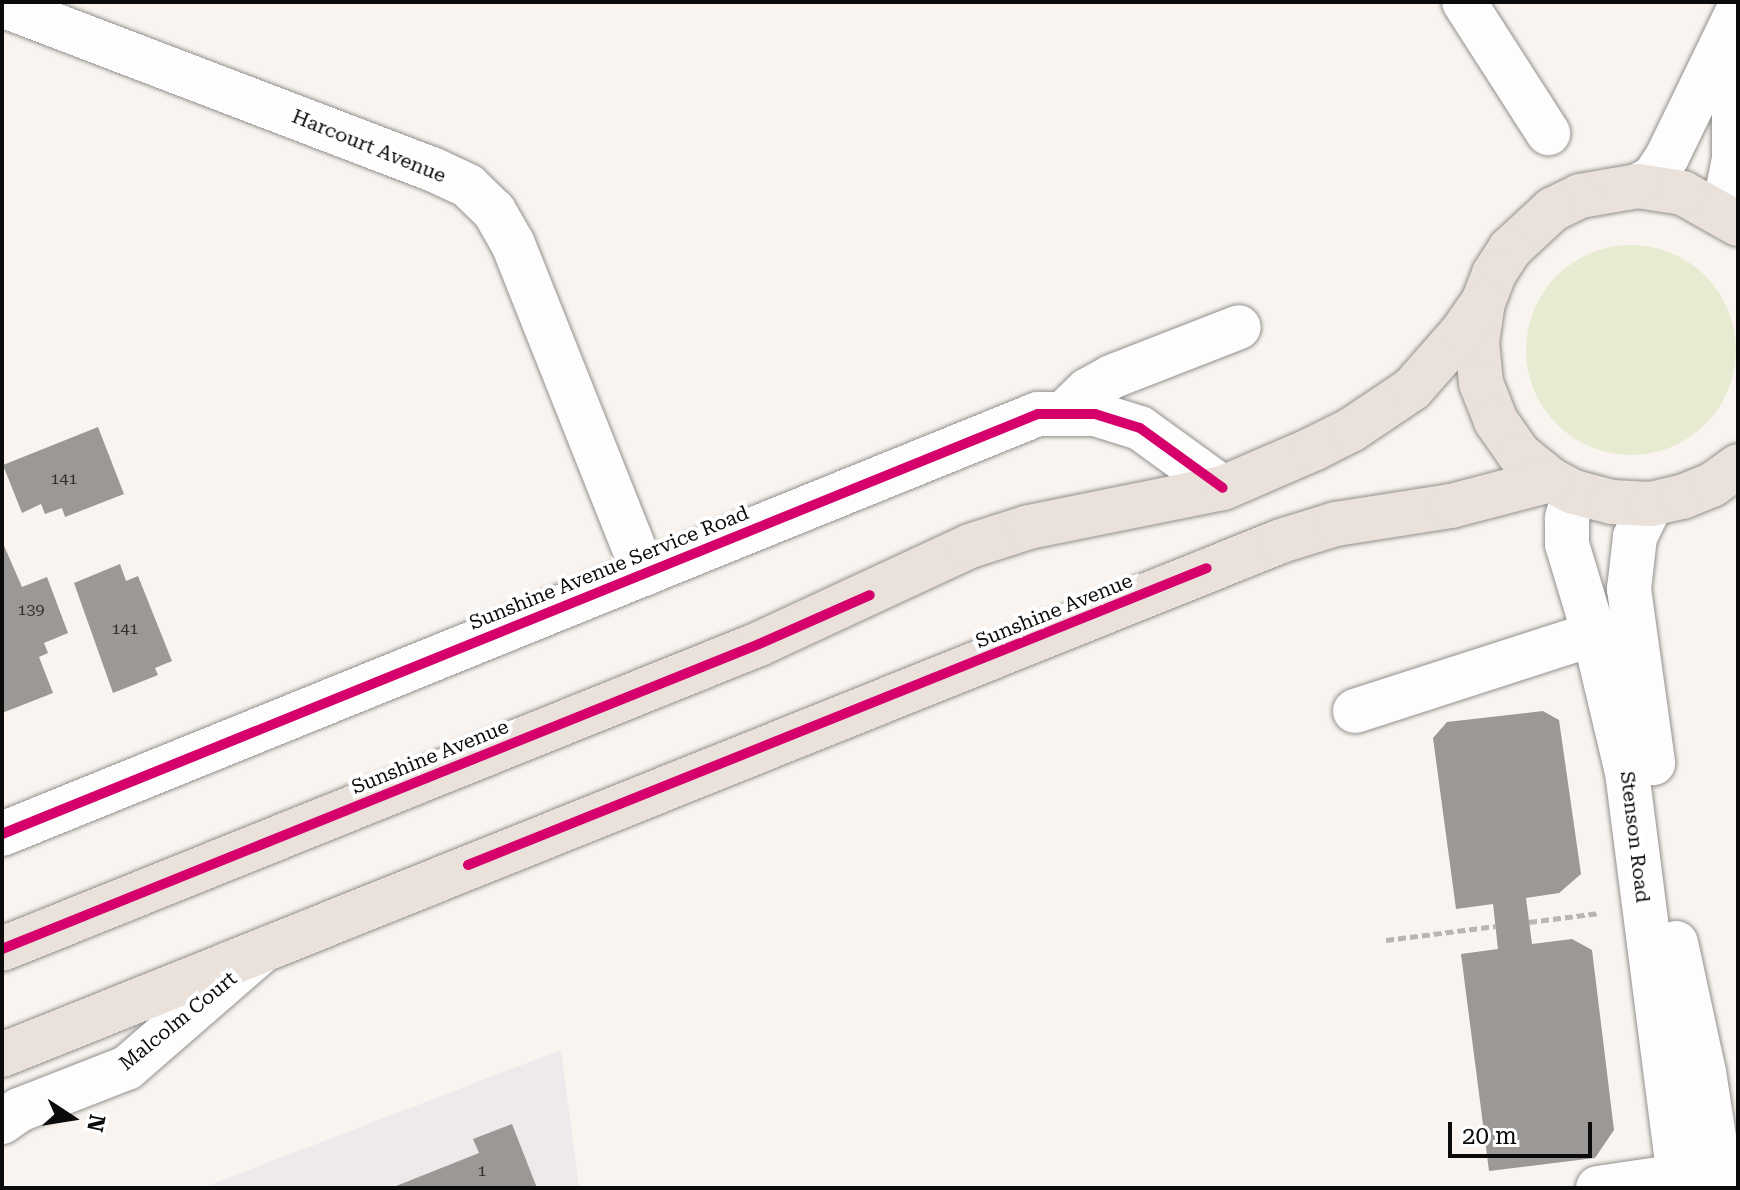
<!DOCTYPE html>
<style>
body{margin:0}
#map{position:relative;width:1740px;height:1190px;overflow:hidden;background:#f9f4ef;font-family:"Roboto Serif",serif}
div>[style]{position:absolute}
.industrial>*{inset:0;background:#efe9ec}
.green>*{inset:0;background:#e7ebd1}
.round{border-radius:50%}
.building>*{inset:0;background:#9c9895}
.path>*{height:5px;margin-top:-2.5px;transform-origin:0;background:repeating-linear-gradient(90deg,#b7b6b5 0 8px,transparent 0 12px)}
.roads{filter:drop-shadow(0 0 2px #92908e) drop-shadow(0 0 2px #92908e)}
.minor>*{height:44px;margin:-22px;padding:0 22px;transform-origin:22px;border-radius:22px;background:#fefdfd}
.major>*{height:44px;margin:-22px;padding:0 22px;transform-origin:22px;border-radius:22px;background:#e9e1da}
.cycleway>*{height:10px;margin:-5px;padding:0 5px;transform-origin:5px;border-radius:5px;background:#d6006c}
span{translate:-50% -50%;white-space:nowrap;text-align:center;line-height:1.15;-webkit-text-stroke:8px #fff;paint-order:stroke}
.number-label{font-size:16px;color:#2f2e2e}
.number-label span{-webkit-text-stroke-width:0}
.street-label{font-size:20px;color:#0b0b0b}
.frame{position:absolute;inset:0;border:4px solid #0b0b0b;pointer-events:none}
.north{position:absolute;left:32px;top:1078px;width:80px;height:80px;-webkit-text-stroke:6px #fff;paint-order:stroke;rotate:102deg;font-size:22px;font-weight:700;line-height:32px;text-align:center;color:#0b0b0b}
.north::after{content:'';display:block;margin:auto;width:28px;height:36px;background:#0b0b0b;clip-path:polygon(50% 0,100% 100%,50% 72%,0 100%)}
.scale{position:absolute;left:1448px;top:1122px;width:144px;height:36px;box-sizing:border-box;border:4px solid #0b0b0b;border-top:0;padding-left:10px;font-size:24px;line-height:28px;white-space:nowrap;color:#0b0b0b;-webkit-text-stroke:6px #fff;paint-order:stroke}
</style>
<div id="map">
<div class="industrial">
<i style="clip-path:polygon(561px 1050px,579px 1188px,202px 1188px)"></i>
</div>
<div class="green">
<i class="round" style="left:1526px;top:245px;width:210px;height:210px"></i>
</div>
<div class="building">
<i style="clip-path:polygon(98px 427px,124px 494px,65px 517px,62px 508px,45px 514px,41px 504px,22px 513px,3px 465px)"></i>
<i style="clip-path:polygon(2px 541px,22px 587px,47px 577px,68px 633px,44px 643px,48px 653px,39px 657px,53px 693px,2px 713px)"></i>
<i style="clip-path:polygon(120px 564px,126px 581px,138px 576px,172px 661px,155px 668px,158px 675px,113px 693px,74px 583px)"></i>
<i style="clip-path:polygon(1543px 711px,1559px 720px,1581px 874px,1559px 893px,1526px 898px,1532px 944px,1572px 939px,1592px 950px,1614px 1130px,1595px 1158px,1489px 1171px,1461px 954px,1498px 949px,1493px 904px,1456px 909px,1433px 738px,1447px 722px)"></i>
<i style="clip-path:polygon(512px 1124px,537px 1188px,391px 1188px,479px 1153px,473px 1139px)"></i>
</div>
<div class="path">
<i style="left:1529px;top:922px;width:71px;rotate:-7.3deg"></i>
<i style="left:1386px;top:940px;width:111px;rotate:-7.3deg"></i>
</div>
<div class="roads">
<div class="minor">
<i style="left:1464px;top:2px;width:156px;rotate:57.3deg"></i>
<i style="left:2px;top:5px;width:460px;rotate:20.9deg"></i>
<i style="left:432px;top:169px;width:40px;rotate:25deg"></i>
<i style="left:468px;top:186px;width:36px;rotate:44deg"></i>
<i style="left:494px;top:211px;width:38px;rotate:60deg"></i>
<i style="left:513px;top:244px;width:355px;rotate:68.3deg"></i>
<i style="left:1638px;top:186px;width:18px;rotate:-29deg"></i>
<i style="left:1654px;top:177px;width:24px;rotate:-57deg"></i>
<i style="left:1667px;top:157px;width:162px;rotate:-64.1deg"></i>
<i style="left:1723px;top:213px;width:55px;rotate:-78.5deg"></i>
<i style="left:1734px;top:159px;width:75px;rotate:-90deg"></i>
<i style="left:1734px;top:84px;width:18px;rotate:-77deg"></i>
<i style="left:1066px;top:411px;width:30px;rotate:-44deg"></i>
<i style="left:1088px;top:390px;width:26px;rotate:-29deg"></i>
<i style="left:1111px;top:377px;width:137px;rotate:-21.3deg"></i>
<i style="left:1574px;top:492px;width:28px;rotate:105deg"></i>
<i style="left:1567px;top:519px;width:25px;rotate:90deg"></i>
<i style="left:1567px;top:544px;width:94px;rotate:73.3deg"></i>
<i style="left:1594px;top:634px;width:142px;rotate:76.6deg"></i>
<i style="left:1627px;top:772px;width:419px;rotate:82.7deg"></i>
<i style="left:1651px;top:504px;width:37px;rotate:116deg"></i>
<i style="left:1635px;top:537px;width:52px;rotate:96.6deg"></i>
<i style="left:1629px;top:589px;width:176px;rotate:82.1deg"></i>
<i style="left:1355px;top:711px;width:251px;rotate:-17.9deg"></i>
<i style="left:2px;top:834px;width:1118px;rotate:-22.07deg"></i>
<i style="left:1038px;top:414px;width:57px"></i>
<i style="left:1095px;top:414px;width:47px;rotate:17.3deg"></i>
<i style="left:1140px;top:428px;width:102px;rotate:35.9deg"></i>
<i style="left:1676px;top:943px;width:132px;rotate:77.8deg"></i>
<i style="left:1704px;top:1072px;width:117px;rotate:81.2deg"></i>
<i style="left:2px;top:1122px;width:21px;rotate:-35deg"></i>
<i style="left:19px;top:1110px;width:116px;rotate:-21.3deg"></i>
<i style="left:127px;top:1068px;width:174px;rotate:-41deg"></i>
<i style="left:1598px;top:1188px;width:109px;rotate:-8.4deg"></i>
</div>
<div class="major">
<i style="left:1738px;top:224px;width:63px;rotate:-150.6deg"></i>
<i style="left:1683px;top:193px;width:46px;rotate:-171.2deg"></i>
<i style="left:1638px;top:186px;width:59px;rotate:170.2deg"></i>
<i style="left:1580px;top:196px;width:30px;rotate:154deg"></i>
<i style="left:1553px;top:209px;width:59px;rotate:137.1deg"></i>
<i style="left:1510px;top:249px;width:30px;rotate:123deg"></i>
<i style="left:1494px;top:274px;width:30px;rotate:111deg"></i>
<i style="left:1483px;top:302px;width:40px;rotate:98.5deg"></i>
<i style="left:1477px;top:342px;width:41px;rotate:84.4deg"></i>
<i style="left:1481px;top:383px;width:41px;rotate:68.5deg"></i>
<i style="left:1496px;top:421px;width:40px;rotate:55.1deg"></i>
<i style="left:1519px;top:454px;width:41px;rotate:39.1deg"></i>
<i style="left:1551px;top:480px;width:26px;rotate:28deg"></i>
<i style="left:1574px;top:492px;width:39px;rotate:15deg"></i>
<i style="left:1612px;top:502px;width:39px;rotate:3deg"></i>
<i style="left:1651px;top:504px;width:32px;rotate:-13deg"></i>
<i style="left:1682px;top:497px;width:32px;rotate:-22deg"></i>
<i style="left:1712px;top:485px;width:32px;rotate:-36deg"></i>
<i style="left:2px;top:949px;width:816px;rotate:-21.94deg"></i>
<i style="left:759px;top:644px;width:233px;rotate:-24.9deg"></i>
<i style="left:970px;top:546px;width:62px;rotate:-17.9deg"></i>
<i style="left:1029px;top:527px;width:198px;rotate:-11.4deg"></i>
<i style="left:1223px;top:488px;width:98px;rotate:-23.4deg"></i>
<i style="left:1313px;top:449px;width:42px;rotate:-26.6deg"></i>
<i style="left:1351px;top:430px;width:73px;rotate:-33.9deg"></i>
<i style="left:1412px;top:389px;width:76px;rotate:-48.7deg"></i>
<i style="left:1462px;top:332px;width:37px;rotate:-55deg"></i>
<i style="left:2px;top:1055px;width:1378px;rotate:-21.89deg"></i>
<i style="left:1281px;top:541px;width:58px;rotate:-17.2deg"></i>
<i style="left:1336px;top:524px;width:116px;rotate:-8.9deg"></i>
<i style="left:1451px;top:506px;width:103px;rotate:-14.6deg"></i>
</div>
</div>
<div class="cycleway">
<i style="left:2px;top:834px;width:1118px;rotate:-22.07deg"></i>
<i style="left:1038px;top:414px;width:57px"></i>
<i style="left:1095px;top:414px;width:47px;rotate:17.3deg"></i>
<i style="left:1140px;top:428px;width:102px;rotate:35.9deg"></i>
<i style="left:468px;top:865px;width:796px;rotate:-21.89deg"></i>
<i style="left:2px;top:949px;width:816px;rotate:-21.94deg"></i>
<i style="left:759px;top:644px;width:121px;rotate:-23.8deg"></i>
</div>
<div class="number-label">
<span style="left:64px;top:479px">141</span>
<span style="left:31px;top:610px">139</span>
<span style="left:125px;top:629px">141</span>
<span style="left:482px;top:1171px">1</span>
</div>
<div class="street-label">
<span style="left:369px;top:146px;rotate:22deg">Harcourt Avenue</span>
<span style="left:609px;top:568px;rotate:-22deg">Sunshine Avenue Service Road</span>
<span style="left:1054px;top:611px;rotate:-22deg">Sunshine Avenue</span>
<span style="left:430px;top:757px;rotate:-22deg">Sunshine Avenue</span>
<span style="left:1635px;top:837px;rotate:83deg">Stenson Road</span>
<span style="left:178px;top:1021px;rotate:-39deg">Malcolm Court</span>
</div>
<div class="frame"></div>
<div class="north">N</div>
<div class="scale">20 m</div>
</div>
